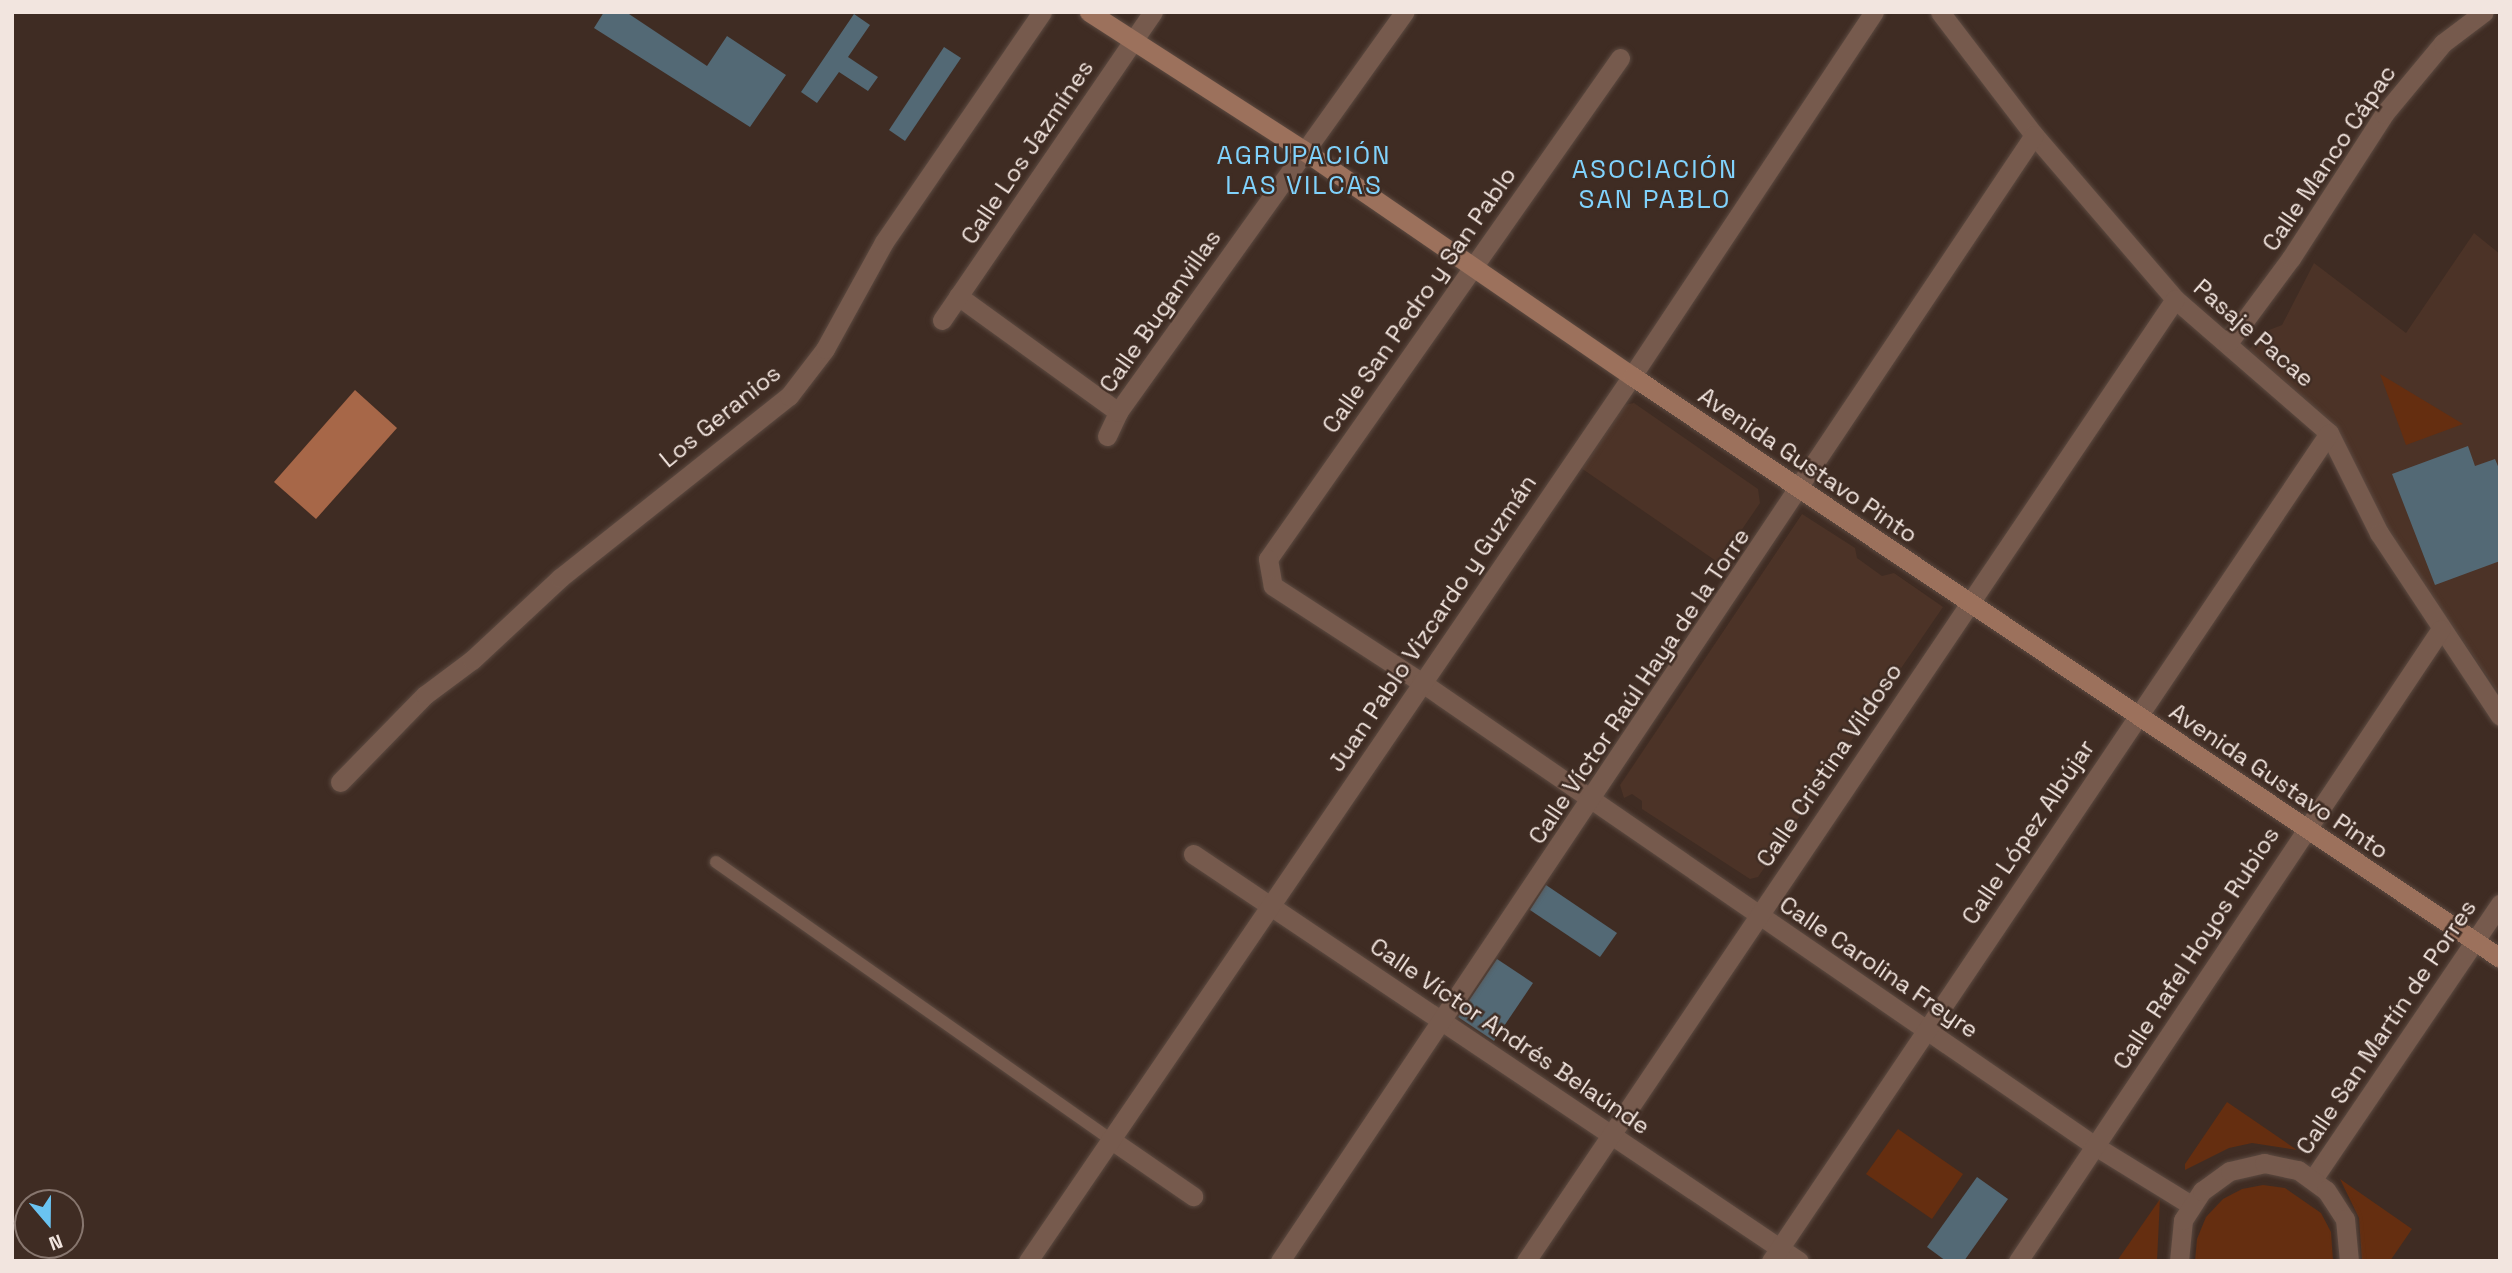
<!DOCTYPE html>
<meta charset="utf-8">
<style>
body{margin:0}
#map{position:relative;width:2512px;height:1273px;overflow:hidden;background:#3f2c23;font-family:"Space Grotesk",sans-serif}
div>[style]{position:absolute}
.built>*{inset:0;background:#4c3327}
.green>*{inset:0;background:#652e10}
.water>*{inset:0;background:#a76748}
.building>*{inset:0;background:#536975}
.roads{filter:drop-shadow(0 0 2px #5c4a41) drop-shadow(0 0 2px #5c4a41)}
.service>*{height:12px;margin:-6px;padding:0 6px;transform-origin:6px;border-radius:6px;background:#765a4d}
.minor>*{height:19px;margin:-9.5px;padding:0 9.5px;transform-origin:9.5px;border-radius:9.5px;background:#765a4d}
.secondary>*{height:19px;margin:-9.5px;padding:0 9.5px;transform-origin:9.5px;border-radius:9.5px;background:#9c715c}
span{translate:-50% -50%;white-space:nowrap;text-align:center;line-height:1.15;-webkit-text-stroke:5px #3f2c23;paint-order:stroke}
.street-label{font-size:24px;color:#f2e5df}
.neighbourhood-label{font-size:26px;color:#80d2fc;letter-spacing:2px}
.frame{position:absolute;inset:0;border:14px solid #f2e5df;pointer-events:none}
.north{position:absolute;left:14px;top:1189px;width:70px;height:70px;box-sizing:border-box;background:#3f2c23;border:2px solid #87766e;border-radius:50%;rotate:160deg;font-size:19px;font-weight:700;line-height:28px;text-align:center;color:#f2e5df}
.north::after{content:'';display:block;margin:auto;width:24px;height:32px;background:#6ac3f1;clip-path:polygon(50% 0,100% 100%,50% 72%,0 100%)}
</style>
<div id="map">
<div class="built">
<i style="clip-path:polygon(2474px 233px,2500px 254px,2500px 695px,2386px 530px,2340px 436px,2247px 352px,2264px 332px,2282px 325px,2314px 263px,2406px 333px)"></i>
<i style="clip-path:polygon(1634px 403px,1758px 489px,1760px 503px,1719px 563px,1581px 468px,1624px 405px)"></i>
<i style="clip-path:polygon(1802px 514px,1855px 548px,1857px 558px,1882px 576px,1894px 573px,1943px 607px,1758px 877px,1750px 879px,1642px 809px,1642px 801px,1632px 794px,1624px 798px,1620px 785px)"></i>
</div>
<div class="green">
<i style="clip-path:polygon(2380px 374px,2463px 424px,2406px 445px)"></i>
<i style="clip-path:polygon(2227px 1102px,2297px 1150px,2252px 1143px,2229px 1148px,2185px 1170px,2185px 1164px)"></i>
<i style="clip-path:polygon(1898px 1129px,1963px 1174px,1932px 1219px,1866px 1174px)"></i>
<i style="clip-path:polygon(2340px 1179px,2412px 1229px,2390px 1261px,2362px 1261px,2359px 1218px)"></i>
<i style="clip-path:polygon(2263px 1185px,2285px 1188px,2321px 1213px,2331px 1232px,2333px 1261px,2195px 1261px,2197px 1239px,2206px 1217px,2223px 1199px,2242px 1189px)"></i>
<i style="clip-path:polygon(2160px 1199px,2157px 1261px,2117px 1261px)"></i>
</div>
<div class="water">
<i style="clip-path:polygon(355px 390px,397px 428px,316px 519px,274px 482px)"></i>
</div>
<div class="building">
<i style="clip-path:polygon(604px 12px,626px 12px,707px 66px,727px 36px,786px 75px,750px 127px,594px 28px)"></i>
<i style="clip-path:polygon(854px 14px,870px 25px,848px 57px,878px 77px,868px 91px,839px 72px,817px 103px,801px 92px)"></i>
<i style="clip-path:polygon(944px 47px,961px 58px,905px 141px,889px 130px)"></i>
<i style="clip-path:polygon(2468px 446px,2475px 466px,2495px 459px,2500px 471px,2500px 561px,2435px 585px,2392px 474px)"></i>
<i style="clip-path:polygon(1546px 885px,1617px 933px,1600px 957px,1530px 910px)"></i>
<i style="clip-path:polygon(1497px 959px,1533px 983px,1494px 1041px,1458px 1017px)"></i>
<i style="clip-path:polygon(1977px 1177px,2008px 1199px,1964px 1261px,1946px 1261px,1927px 1247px)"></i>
</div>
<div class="roads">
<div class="service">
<i style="left:716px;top:862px;width:482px;rotate:35.1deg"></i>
</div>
<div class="minor">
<i style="left:1940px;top:12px;width:155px;rotate:52.6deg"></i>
<i style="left:2034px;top:135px;width:216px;rotate:49.3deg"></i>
<i style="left:2175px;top:299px;width:204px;rotate:41deg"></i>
<i style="left:2329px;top:433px;width:112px;rotate:63.4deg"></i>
<i style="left:2379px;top:533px;width:219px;rotate:56.5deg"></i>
<i style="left:1620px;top:58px;width:612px;rotate:125.09deg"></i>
<i style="left:1268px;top:559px;width:27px;rotate:80deg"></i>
<i style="left:1273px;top:586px;width:176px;rotate:33deg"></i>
<i style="left:1421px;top:682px;width:818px;rotate:34.54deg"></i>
<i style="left:2095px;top:1146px;width:113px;rotate:31.6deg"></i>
<i style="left:958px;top:296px;width:198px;rotate:35.9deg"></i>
<i style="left:942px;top:320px;width:373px;rotate:-55.6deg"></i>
<i style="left:2228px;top:343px;width:106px;rotate:-53.5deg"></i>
<i style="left:2291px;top:258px;width:171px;rotate:-57.1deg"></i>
<i style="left:2384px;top:114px;width:92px;rotate:-50.3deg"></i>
<i style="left:2443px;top:43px;width:51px;rotate:-37.1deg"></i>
<i style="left:1107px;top:436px;width:26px;rotate:-65deg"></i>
<i style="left:1118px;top:412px;width:492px;rotate:-54.4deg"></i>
<i style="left:340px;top:782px;width:122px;rotate:-45.7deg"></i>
<i style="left:425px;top:695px;width:59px;rotate:-36.7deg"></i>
<i style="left:472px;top:660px;width:120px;rotate:-43deg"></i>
<i style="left:560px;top:578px;width:293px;rotate:-38.5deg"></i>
<i style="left:789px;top:396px;width:59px;rotate:-52.5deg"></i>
<i style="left:825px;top:349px;width:122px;rotate:-61.1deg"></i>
<i style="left:884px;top:242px;width:279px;rotate:-55.5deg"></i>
<i style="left:1193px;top:854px;width:730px;rotate:33.89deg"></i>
<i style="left:1110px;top:1139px;width:101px;rotate:34.5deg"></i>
<i style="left:2313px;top:1179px;width:333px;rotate:-55.8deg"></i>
<i style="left:1028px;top:1261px;width:1071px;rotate:-55.69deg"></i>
<i style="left:1632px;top:376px;width:437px;rotate:-56.4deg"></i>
<i style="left:1280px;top:1261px;width:1355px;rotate:-56.19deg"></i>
<i style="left:1526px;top:1261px;width:1160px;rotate:-55.99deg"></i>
<i style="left:1771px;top:1261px;width:998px;rotate:-56.02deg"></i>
<i style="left:2018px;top:1261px;width:760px;rotate:-56.21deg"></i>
<i style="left:2179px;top:1261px;width:41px;rotate:-84.4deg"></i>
<i style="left:2183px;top:1220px;width:35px;rotate:-57deg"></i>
<i style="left:2202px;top:1191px;width:34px;rotate:-36deg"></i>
<i style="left:2230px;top:1171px;width:35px;rotate:-13deg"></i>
<i style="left:2264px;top:1163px;width:35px;rotate:12deg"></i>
<i style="left:2298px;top:1170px;width:34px;rotate:36deg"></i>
<i style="left:2326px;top:1190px;width:35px;rotate:57deg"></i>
<i style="left:2345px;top:1219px;width:42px;rotate:84.6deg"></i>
</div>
<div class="secondary">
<i style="left:1089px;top:12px;width:255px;rotate:32.8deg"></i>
<i style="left:1303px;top:150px;width:399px;rotate:34.5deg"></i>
<i style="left:1632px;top:376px;width:1045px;rotate:33.84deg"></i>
</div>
</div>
<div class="street-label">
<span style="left:1027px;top:152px;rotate:-56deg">Calle Los Jazmínes</span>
<span style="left:2329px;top:158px;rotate:-56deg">Calle Manco Cápac</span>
<span style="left:1419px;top:300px;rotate:-55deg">Calle San Pedro y San Pablo</span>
<span style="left:1160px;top:311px;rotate:-55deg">Calle Buganvillas</span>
<span style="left:2254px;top:333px;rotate:41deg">Pasaje Pacae</span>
<span style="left:720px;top:416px;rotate:-39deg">Los Geranios</span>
<span style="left:1808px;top:465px;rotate:34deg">Avenida Gustavo Pinto</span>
<span style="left:1432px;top:623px;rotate:-56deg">Juan Pablo Vizcardo y Guzmán</span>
<span style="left:1639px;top:686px;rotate:-56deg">Calle Víctor Raúl Haya de la Torre</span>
<span style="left:1829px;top:765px;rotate:-56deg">Calle Cristina Vildoso</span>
<span style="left:2279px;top:781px;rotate:34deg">Avenida Gustavo Pinto</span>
<span style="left:2028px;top:832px;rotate:-56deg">Calle López Albújar</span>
<span style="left:2196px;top:948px;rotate:-57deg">Calle Rafel Hoyos Rubios</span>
<span style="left:1879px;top:967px;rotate:34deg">Calle Carolina Freyre</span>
<span style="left:2386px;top:1027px;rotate:-56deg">Calle San Martín de Porres</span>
<span style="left:1510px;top:1036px;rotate:34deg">Calle Víctor Andrés Belaúnde</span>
</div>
<div class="neighbourhood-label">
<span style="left:1304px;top:171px">AGRUPACIÓN<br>LAS VILCAS</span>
<span style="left:1655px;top:185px">ASOCIACIÓN<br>SAN PABLO</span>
</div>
<div class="frame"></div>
<div class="north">N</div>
</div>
